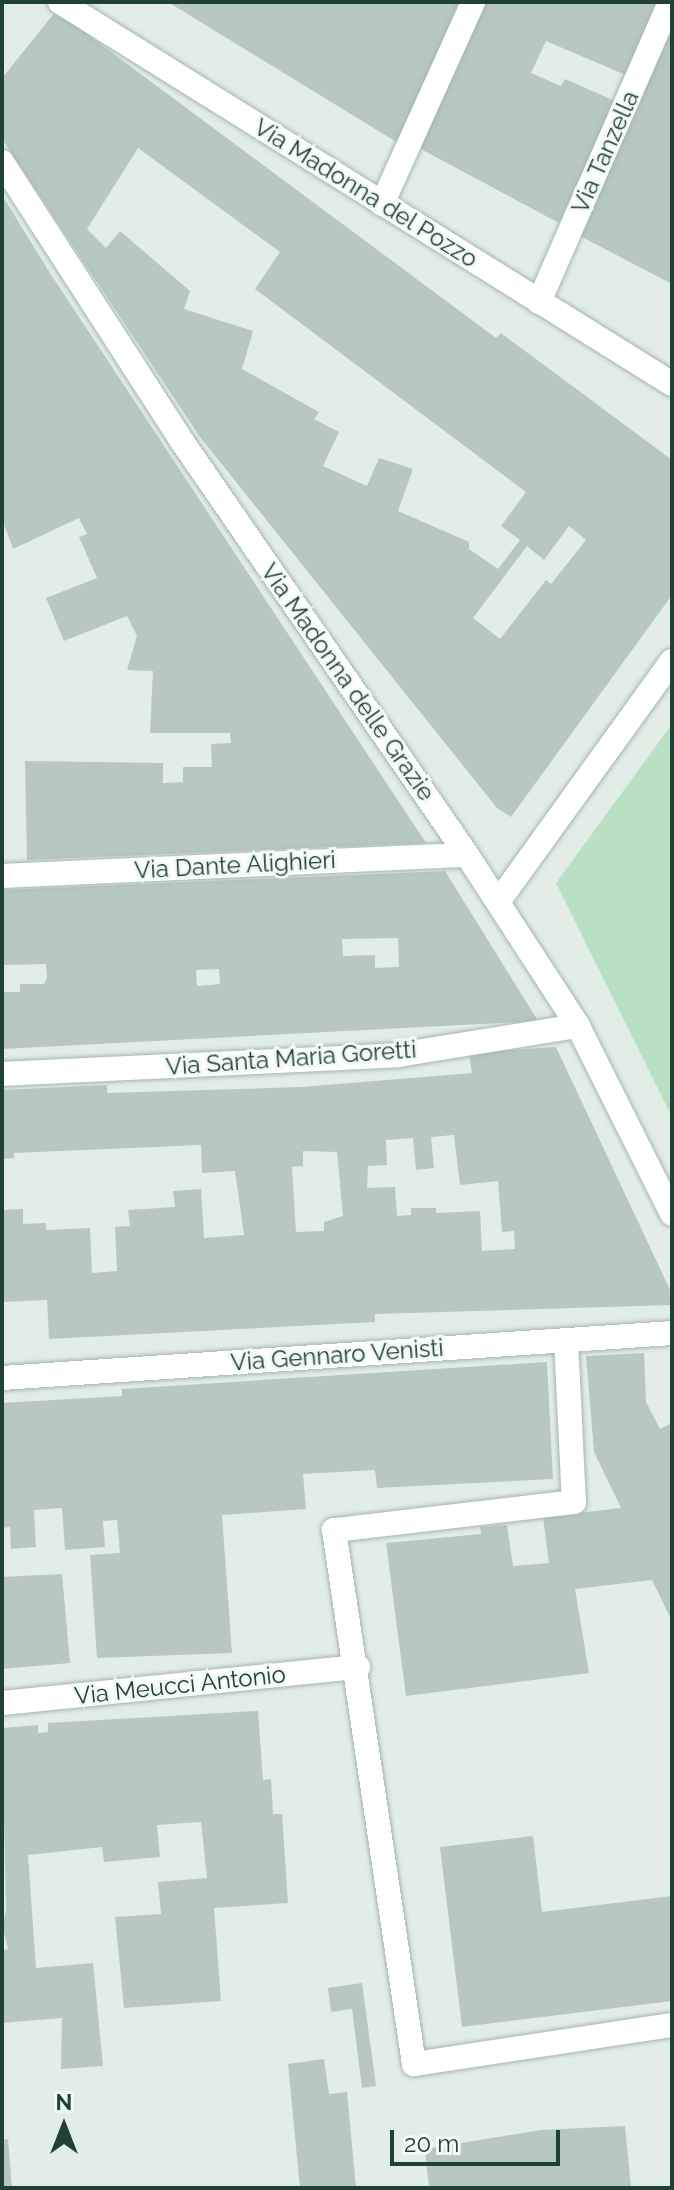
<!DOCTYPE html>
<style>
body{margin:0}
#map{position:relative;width:674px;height:2190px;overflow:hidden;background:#e2ede8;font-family:Raleway,sans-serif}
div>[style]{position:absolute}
.green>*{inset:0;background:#bae0c3}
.building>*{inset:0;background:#b7c8c1}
.roads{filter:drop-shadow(0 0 2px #a4b6af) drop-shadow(0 0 2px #a4b6af)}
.minor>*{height:24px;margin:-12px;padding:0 12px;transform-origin:12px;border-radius:12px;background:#fff}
span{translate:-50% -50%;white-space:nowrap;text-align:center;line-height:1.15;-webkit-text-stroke:6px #f3f9f6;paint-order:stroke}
.street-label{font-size:24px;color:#214036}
.frame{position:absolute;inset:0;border:4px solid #214036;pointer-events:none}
.north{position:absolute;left:24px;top:2086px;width:80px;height:80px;-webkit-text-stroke:6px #f3f9f6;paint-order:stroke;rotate:0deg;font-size:22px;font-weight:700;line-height:32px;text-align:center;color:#214036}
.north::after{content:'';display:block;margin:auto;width:28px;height:36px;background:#214036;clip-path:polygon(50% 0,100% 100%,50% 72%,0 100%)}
.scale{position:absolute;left:390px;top:2130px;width:170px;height:36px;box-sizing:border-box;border:4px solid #214036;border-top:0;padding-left:10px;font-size:24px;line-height:28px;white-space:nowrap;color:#214036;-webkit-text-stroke:6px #f3f9f6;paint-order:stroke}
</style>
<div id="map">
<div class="green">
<i style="clip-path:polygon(672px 724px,672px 1117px,556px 883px)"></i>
</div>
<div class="building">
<i style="clip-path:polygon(168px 2px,461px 2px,398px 143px)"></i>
<i style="clip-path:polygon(482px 2px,660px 2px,628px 76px,546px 41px,531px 73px,561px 86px,565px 79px,615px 101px,559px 223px,419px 148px)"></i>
<i style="clip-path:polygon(evenodd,56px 11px,496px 338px,501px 333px,672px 460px,672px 595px,511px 817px,497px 808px,200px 437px,2px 139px,2px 78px,56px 11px,138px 148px,280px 252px,255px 289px,526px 492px,501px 526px,520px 540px,498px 569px,469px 549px,469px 542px,398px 511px,413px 469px,379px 458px,367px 486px,323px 466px,339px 432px,314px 419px,319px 412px,242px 369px,253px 331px,184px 309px,190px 291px,120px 231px,106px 248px,87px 229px,138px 148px,56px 11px,569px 526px,586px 540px,551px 584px,546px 580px,500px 639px,473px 618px,527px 546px,544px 560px,569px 526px)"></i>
<i style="clip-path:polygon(672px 29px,672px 284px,580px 236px)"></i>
<i style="clip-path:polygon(2px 195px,50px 273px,426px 843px,27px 860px,25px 761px,163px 763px,163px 783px,183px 782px,183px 767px,212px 767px,211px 744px,231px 743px,230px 733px,150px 733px,153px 671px,127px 670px,137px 636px,127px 616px,64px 641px,46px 598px,97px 578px,79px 537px,87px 534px,79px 518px,13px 549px,2px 519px)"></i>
<i style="clip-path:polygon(evenodd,445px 871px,538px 1021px,2px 1049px,2px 992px,20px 992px,20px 984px,44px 984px,47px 977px,46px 964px,2px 965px,2px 890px,445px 871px,398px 938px,399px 967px,375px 968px,375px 955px,343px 956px,342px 939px,398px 938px,445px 871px,219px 969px,220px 984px,197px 986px,196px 970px,219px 969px)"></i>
<i style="clip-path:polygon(evenodd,556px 1047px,672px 1294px,672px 1305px,375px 1314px,375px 1322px,49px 1339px,47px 1300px,2px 1302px,2px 1210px,23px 1209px,23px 1224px,46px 1223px,46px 1230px,90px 1228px,92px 1273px,117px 1271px,115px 1227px,130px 1226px,128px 1210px,175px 1207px,173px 1191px,201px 1189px,204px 1238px,244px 1235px,235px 1171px,202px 1173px,201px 1145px,14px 1153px,14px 1158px,2px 1159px,2px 1090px,107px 1085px,107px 1093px,301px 1087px,472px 1073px,469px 1053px,556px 1047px,454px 1135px,460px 1185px,498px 1181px,502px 1232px,514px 1231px,515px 1249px,482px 1251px,480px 1211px,436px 1213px,436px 1208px,411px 1208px,411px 1215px,397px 1216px,395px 1187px,367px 1188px,368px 1166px,387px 1165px,386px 1140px,413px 1138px,416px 1170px,434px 1168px,431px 1137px,454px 1135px,556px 1047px,303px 1151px,337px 1152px,343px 1216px,324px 1222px,324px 1231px,296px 1232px,292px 1167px,303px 1166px,303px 1151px)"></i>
<i style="clip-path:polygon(644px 1353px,646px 1402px,660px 1429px,672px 1423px,672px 1621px,652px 1580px,575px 1589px,589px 1673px,406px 1696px,386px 1543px,481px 1534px,480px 1527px,507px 1525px,513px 1566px,549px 1563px,543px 1517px,621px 1508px,594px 1452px,586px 1356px)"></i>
<i style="clip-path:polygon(547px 1362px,553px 1479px,377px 1488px,375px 1470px,303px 1474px,306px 1509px,222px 1515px,232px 1653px,97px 1658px,90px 1555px,120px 1553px,117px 1520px,103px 1521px,105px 1547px,65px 1550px,62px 1508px,34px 1510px,36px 1547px,11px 1549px,10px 1527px,2px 1528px,2px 1403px,122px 1396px,122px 1389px)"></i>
<i style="clip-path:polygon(62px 1574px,70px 1663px,2px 1669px,2px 1577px)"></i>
<i style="clip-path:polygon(258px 1711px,263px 1780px,271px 1779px,273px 1814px,282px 1814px,288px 1903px,214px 1908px,221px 2001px,124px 2008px,115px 1917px,161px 1914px,158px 1882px,207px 1878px,201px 1822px,157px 1825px,160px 1857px,104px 1862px,102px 1847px,28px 1855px,36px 1968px,93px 1963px,103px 2066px,61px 2069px,62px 2018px,2px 2023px,2px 1951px,8px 1949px,2px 1925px,6px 1911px,2px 1728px,38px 1725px,38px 1733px,48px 1732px,48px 1723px)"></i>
<i style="clip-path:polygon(533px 1836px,542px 1912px,672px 1896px,672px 2001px,462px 2027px,440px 1847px)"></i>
<i style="clip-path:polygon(362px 1983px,376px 2086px,362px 2088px,352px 2009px,331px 2012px,328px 1988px)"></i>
<i style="clip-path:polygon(324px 2059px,329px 2094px,347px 2092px,356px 2188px,300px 2188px,288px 2064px)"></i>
<i style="clip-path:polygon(625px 2126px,631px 2188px,429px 2188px,425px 2149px,541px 2130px)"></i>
<i style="clip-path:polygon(8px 2139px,12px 2188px,2px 2188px,2px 2140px)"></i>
</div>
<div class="roads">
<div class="minor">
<i style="left:60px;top:2px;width:721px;rotate:31.97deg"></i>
<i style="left:2px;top:162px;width:327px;rotate:57.2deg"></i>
<i style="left:179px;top:437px;width:508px;rotate:55.43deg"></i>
<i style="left:467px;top:855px;width:204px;rotate:57deg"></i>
<i style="left:578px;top:1026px;width:210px;rotate:63.4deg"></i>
<i style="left:382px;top:204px;width:222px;rotate:-65.7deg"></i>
<i style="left:539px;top:302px;width:327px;rotate:-66.4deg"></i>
<i style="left:2px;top:876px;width:465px;rotate:-2.6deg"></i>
<i style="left:498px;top:902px;width:297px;rotate:-54.2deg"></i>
<i style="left:2px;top:1074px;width:396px;rotate:-2.7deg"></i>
<i style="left:398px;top:1055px;width:182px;rotate:-9.2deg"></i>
<i style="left:566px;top:1340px;width:162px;rotate:87.2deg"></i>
<i style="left:574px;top:1502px;width:242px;rotate:173.3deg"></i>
<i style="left:334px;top:1530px;width:540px;rotate:81.48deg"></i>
<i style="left:414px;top:2064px;width:261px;rotate:-8.6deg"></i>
<i style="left:2px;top:1378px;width:672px;rotate:-3.84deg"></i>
<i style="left:2px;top:1703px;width:358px;rotate:-5.8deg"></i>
</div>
</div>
<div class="street-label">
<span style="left:605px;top:152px;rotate:-66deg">Via Tanzella</span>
<span style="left:366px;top:193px;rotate:32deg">Via Madonna del Pozzo</span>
<span style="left:348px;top:682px;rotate:55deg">Via Madonna delle Grazie</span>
<span style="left:235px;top:865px;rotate:-3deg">Via Dante Alighieri</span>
<span style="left:291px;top:1058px;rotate:-4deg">Via Santa Maria Goretti</span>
<span style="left:337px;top:1355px;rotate:-4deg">Via Gennaro Venisti</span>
<span style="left:180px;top:1685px;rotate:-6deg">Via Meucci Antonio</span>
</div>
<div class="frame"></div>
<div class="north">N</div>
<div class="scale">20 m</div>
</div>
